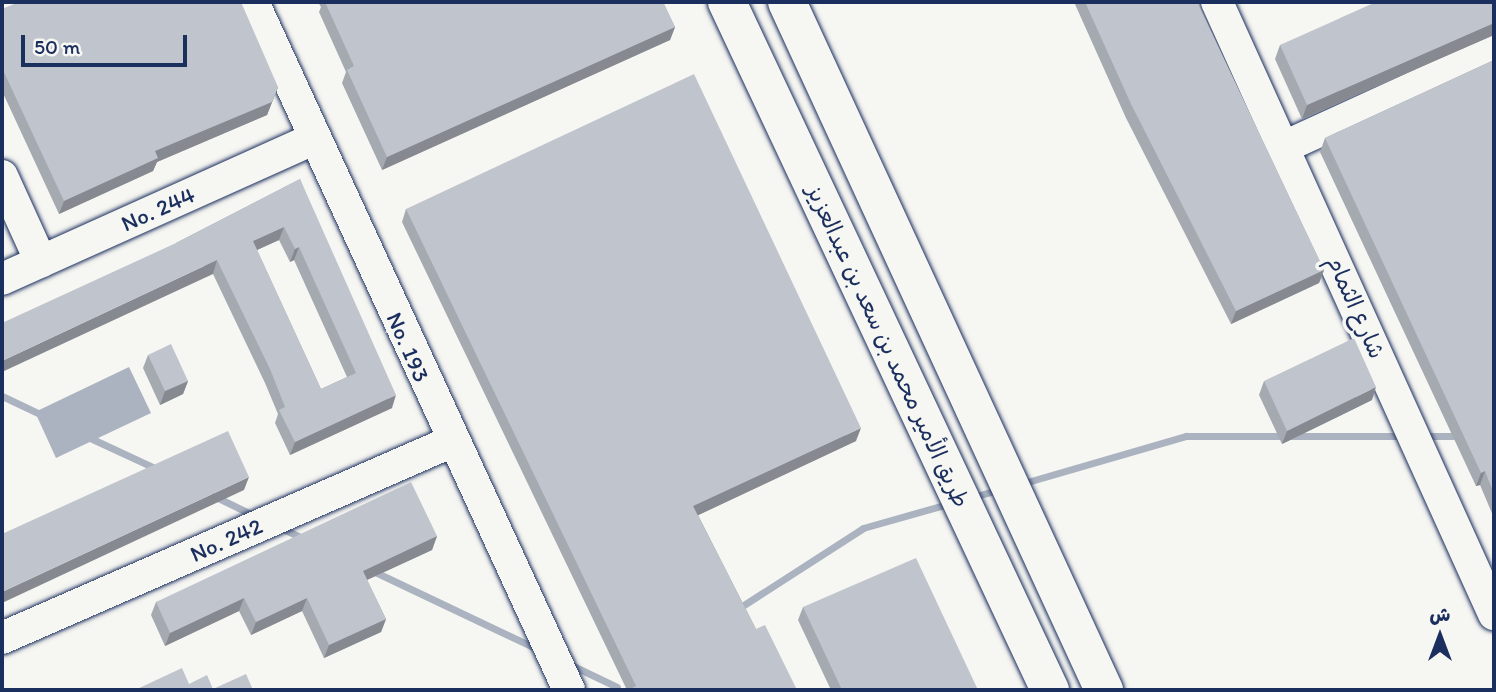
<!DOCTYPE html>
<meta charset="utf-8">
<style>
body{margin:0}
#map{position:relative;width:1496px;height:692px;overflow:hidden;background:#f6f6f2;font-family:Itim,"Playpen Sans Arabic",sans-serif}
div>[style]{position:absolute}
.water>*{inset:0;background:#abb2c0}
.stream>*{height:7px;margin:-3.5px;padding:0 3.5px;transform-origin:3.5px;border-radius:3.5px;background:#abb2c0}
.roads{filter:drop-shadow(0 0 2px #1b2f5e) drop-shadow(0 0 2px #1b2f5e)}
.minor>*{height:32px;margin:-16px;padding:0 16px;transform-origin:16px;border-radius:16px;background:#f6f6f2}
.major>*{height:38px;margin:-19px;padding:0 19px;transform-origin:19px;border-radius:19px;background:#f6f6f2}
.wall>*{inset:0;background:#a5a9b0}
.shaded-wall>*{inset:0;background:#868990}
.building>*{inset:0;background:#c0c4cd}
span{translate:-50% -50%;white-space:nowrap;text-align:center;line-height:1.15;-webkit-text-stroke:7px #f6f6f2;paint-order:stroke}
.street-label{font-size:23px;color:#1b2f5e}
.frame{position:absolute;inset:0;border:4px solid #1b2f5e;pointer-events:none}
.north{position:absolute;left:1405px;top:601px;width:70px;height:70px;-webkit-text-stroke:5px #f6f6f2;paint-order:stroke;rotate:0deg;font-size:19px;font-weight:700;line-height:28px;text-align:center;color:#1b2f5e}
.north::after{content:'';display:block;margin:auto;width:24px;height:32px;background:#1b2f5e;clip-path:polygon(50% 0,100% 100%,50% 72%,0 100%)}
.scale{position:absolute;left:21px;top:35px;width:166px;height:32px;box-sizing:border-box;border:4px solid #1b2f5e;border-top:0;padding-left:9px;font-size:21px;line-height:24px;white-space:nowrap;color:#1b2f5e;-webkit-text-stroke:5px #f6f6f2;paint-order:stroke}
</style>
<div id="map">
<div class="water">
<i style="clip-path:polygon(129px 367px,151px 413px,56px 458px,35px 412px)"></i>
</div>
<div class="stream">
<i style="left:2px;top:396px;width:44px;rotate:25.4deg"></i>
<i style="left:1424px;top:436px;width:37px"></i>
<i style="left:88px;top:437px;width:78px;rotate:24.9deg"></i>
<i style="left:1024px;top:483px;width:169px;rotate:-16.2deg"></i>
<i style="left:1186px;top:436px;width:219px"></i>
<i style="left:214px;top:496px;width:48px;rotate:26deg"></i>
<i style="left:973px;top:497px;width:26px;rotate:-16deg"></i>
<i style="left:281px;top:528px;width:26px;rotate:25deg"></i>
<i style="left:373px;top:571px;width:184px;rotate:25.4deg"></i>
<i style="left:736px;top:610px;width:151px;rotate:-32.8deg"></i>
<i style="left:863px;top:528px;width:88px;rotate:-15.8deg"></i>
<i style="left:569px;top:664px;width:53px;rotate:25.6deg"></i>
</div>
<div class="roads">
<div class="minor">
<i style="left:253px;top:2px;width:757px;rotate:65.33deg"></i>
<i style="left:1217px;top:2px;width:672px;rotate:65.65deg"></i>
<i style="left:1284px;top:147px;width:231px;rotate:-24.6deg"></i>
<i style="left:2px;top:176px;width:94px;rotate:65.6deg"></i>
<i style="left:2px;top:279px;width:341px;rotate:-24.2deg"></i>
<i style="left:2px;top:638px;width:490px;rotate:-23.6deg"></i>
</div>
<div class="major">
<i style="left:727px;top:2px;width:760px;rotate:64.85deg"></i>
<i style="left:787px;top:2px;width:758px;rotate:65.26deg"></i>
</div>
</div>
<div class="wall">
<i style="clip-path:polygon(318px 2px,663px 2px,675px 27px,670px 40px,382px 170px,342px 83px,346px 72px,319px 12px,321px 7px)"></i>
<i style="clip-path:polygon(1074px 2px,1197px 2px,1324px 270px,1319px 283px,1231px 324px,1126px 118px)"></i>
<i style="clip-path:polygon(1494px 2px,1494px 35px,1302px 119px,1275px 59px,1280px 45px)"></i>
<i style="clip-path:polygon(2px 9px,278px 87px,267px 115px,157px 162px,153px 171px,59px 214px,2px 91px)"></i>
<i style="clip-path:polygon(1494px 60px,1494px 518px,1480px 485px,1476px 486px,1320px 152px,1325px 138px)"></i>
<i style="clip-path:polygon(evenodd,300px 179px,392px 408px,290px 455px,275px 423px,278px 414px,265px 383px,213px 274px,176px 243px,300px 179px,279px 240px,290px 262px,294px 260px,347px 377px,321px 389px,257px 250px,279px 240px)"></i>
<i style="clip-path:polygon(406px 209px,856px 441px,698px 515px,756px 629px,797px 690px,627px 690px,402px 222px)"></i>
<i style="clip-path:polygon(148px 355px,188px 381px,183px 394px,160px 405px,143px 368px)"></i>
<i style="clip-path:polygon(1264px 381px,1372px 400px,1282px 444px,1259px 395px)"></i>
<i style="clip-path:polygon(437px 536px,432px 550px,367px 580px,386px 619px,381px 632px,324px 658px,302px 611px,251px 635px,239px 611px,165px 646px,151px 615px,156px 602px)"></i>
<i style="clip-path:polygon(803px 607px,978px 690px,831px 690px,798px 620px)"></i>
</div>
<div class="shaded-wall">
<i style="clip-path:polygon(1494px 23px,1494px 35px,1302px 119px,1307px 105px)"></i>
<i style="clip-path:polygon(675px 27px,670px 40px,382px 170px,387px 157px)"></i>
<i style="clip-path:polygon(278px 87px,267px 115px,157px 162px,153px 171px,59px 214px,64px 201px,155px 151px)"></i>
<i style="clip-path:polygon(284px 227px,279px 240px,248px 254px,253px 241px)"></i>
<i style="clip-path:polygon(299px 247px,294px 260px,290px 262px,295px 249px)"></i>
<i style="clip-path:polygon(217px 260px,213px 274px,2px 372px,2px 361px)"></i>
<i style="clip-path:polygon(1324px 270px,1319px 283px,1231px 324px,1236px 311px)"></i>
<i style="clip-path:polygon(188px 381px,183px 394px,160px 405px,165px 391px)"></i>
<i style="clip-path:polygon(1376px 387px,1372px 400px,1282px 444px,1287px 431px)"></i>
<i style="clip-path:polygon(396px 395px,392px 408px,290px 455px,295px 442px)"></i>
<i style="clip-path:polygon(861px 428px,856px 441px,688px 520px,693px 506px)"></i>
<i style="clip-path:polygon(1485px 471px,1480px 485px,1476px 486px,1481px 473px)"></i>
<i style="clip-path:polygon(249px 477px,244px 490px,2px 603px,2px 592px)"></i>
<i style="clip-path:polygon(437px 536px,432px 550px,358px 584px,363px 571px)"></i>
<i style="clip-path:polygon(244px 598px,239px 611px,165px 646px,170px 633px)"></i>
<i style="clip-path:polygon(307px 598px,302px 611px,251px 635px,256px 622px)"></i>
<i style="clip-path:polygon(386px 619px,381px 632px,324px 658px,329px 645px)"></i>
</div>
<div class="building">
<i style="clip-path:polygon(19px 2px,241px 2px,278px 87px,272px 102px,155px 151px,158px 158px,64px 201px,2px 68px,2px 9px)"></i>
<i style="clip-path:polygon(325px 2px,663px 2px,675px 27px,387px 157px,347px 70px,354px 66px)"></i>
<i style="clip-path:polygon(1085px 2px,1197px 2px,1324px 270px,1236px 311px,1131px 104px)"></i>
<i style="clip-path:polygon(1376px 2px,1494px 2px,1494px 23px,1307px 105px,1280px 45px)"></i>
<i style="clip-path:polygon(1494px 60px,1494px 494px,1485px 471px,1481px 473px,1325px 138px)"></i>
<i style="clip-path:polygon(694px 74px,861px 428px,693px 506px,756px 629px,765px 625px,797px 690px,628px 690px,636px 686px,406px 209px)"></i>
<i style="clip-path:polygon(evenodd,300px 179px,396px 395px,295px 442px,279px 410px,285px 407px,270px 369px,217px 260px,2px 361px,2px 323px,176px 243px,300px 179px,284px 227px,295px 249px,299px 247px,356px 373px,321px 389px,253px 241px,284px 227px)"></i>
<i style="clip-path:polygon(1354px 338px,1376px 387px,1287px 431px,1264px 381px)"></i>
<i style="clip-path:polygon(171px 344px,188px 381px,165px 391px,148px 355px)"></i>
<i style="clip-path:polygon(228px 431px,249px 477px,2px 592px,2px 534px)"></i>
<i style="clip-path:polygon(411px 482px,437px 536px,363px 571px,386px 619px,329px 645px,307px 598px,256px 622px,244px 598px,170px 633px,156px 602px)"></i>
<i style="clip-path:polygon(916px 558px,978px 690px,842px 690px,803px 607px)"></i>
<i style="clip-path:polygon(182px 668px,189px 684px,207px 675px,213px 689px,246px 674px,253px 690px,135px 690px)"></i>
</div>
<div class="street-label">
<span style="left:158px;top:209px;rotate:-24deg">No. 244</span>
<span style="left:1356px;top:307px;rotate:66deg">شارع الثمام</span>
<span style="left:888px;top:346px;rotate:65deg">طريق الأمير محمد بن سعد بن عبدالعزيز</span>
<span style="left:408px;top:347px;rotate:66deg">No. 193</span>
<span style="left:226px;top:540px;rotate:-24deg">No. 242</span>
</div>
<div class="frame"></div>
<div class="north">ش</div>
<div class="scale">50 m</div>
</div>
